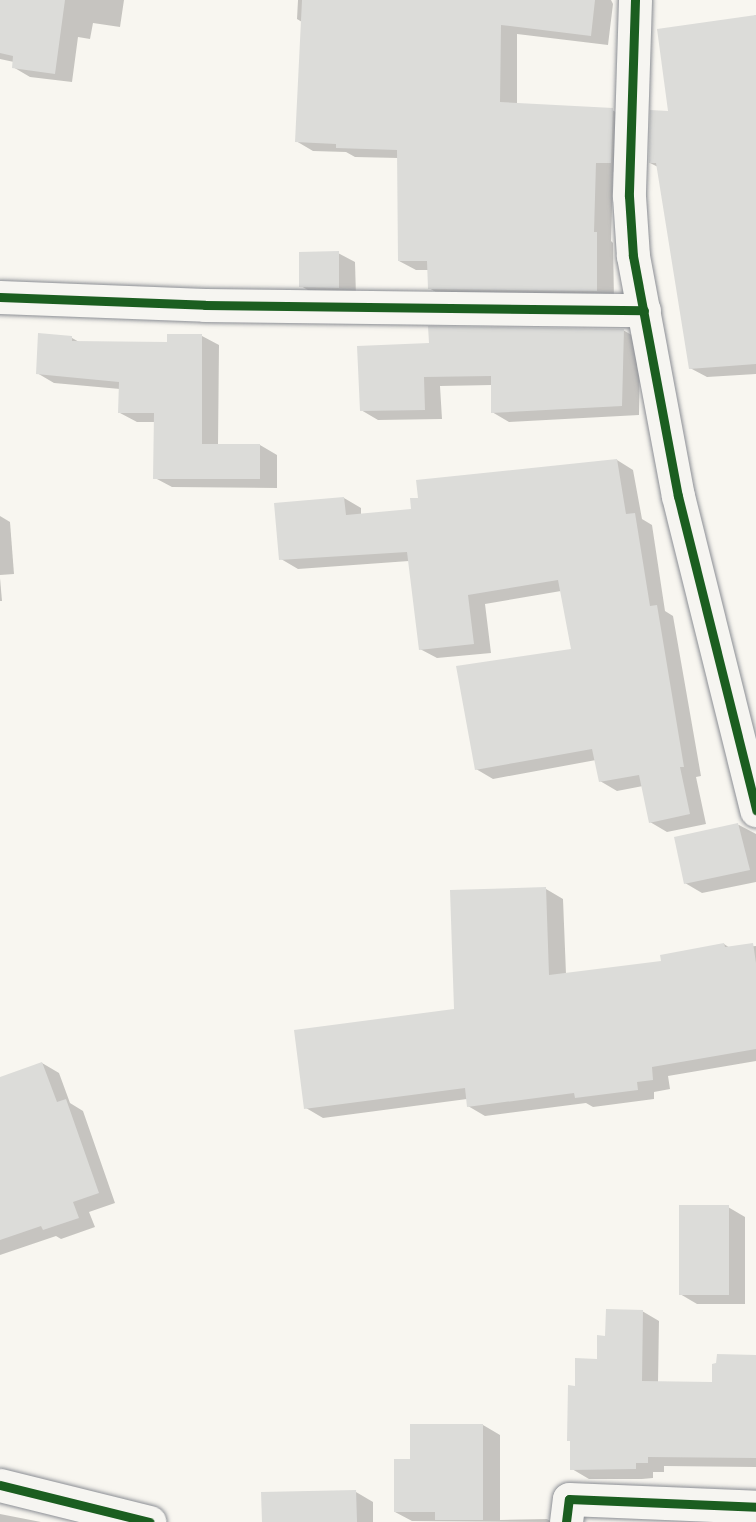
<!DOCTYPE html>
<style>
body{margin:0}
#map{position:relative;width:756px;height:1522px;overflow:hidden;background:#f8f6f0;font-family:"Shantell Sans",sans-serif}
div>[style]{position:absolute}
.shadow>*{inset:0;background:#0003}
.building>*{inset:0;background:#dcdcd9}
.roads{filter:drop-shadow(0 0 2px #8b8e94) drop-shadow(0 0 2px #8b8e94)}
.minor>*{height:33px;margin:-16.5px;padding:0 16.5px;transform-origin:16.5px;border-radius:16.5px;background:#f6f5f1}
.cycleway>*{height:9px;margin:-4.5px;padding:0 4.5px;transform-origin:4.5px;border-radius:4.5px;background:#1b5e20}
span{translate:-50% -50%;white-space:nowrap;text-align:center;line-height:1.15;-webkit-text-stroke:4.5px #fbf7ec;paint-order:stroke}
</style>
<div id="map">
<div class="shadow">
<i style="clip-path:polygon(0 0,124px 0,120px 27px,93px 23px,90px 39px,78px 37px,72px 82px,30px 77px,13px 67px,14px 62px,0 59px)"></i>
<i style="clip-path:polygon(298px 0,611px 0,613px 4px,608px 45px,517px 34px,517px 105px,612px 110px,629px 119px,628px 172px,613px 172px,611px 241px,613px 243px,614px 300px,446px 298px,429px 288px,429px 270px,416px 270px,399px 261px,398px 158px,355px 157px,346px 152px,313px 151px,296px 141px,302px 22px,297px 19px)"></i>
<i style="clip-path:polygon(756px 15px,756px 374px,707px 377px,690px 368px,658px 167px,650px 163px,670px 113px,749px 18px)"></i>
<i style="clip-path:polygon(338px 253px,355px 262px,356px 297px,318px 296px,301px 286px)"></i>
<i style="clip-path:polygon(623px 330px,640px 340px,639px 415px,509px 422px,492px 412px,492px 385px,440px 386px,442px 419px,378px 420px,361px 410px,430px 345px)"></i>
<i style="clip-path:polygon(202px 336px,219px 345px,218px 445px,260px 445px,277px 455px,277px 488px,172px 487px,155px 478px,156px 422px,137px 422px,120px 413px,120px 389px,54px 383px,37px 373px,72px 338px,81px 343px,169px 344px)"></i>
<i style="clip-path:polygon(617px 460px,633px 470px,642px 519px,652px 525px,665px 611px,673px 616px,701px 776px,696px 777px,706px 824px,667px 832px,650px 822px,643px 786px,617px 791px,600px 781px,596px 760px,493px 779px,476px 769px,572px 651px,561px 591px,485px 604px,491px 653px,437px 658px,420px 649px,409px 561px,298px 569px,281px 559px,344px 498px,361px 508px,361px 515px,413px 510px)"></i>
<i style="clip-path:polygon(0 516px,10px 522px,14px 574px,0 575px)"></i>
<i style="clip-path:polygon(0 578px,2px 601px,0 601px)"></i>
<i style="clip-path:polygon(739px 825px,756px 834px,756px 882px,702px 893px,685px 883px,676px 838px)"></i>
<i style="clip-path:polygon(546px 889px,563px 899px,566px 974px,663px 962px,724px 944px,730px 948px,756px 946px,756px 1061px,668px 1076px,670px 1089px,654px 1092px,654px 1099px,593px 1107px,586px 1103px,485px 1116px,468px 1106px,467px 1099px,323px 1118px,306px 1108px,456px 1011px)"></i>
<i style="clip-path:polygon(42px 1063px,59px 1073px,70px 1103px,83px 1111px,115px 1203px,89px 1212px,95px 1227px,61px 1239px,56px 1236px,0 1255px,0 1078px)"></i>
<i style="clip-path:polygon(728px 1207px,745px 1217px,745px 1304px,697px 1304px,680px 1294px)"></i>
<i style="clip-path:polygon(642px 1311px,659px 1321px,658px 1383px,713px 1383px,756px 1356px,756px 1467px,664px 1466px,664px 1472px,653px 1472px,653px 1478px,642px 1479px,589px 1479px,572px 1469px,576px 1387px,598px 1360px,607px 1337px)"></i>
<i style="clip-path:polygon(483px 1425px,500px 1435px,500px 1520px,547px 1519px,552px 1522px,412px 1521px,395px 1512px,411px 1460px)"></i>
<i style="clip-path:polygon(356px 1492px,373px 1502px,373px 1522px,308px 1522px)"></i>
<i style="clip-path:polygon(0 1514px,41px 1522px,0 1522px)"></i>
</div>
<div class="building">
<i style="clip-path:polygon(0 0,65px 0,55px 74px,12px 68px,13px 56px,0 53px)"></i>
<i style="clip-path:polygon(302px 0,595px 0,591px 36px,501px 25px,500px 102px,613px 108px,611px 163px,596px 163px,594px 232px,597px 232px,597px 291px,428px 289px,427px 261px,398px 261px,397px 150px,336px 148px,336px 144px,295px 142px)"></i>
<i style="clip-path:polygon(756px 15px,756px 364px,689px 369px,656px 163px,649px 163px,650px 110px,668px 111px,657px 29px)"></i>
<i style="clip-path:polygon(339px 251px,339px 288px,299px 287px,299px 252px)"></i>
<i style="clip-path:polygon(428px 326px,624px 329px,622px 406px,491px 413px,491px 376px,424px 377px,425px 410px,360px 411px,357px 346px,429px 343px)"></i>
<i style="clip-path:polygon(38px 333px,72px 336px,72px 341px,167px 342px,167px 334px,202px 334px,202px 444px,260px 444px,260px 479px,153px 479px,154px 413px,118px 413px,119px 382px,36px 374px)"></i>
<i style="clip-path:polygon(617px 459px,626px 514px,635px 513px,650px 606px,657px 605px,684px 767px,680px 767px,690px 814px,649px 823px,639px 775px,599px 782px,592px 749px,475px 770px,456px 666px,571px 649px,558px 580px,468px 595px,474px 644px,419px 650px,407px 552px,279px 560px,274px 503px,344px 497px,346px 515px,411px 509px,410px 498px,418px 498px,416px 480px)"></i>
<i style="clip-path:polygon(738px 823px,750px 870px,684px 884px,674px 837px)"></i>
<i style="clip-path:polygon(546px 887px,549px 975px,661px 961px,660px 955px,724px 943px,725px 947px,753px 943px,756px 963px,756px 1049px,652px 1067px,653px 1080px,637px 1082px,638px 1090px,575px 1098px,574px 1093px,467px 1107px,465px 1088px,304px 1109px,294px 1030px,454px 1009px,450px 890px)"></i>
<i style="clip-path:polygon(42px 1062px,57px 1102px,66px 1099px,99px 1193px,73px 1202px,79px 1218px,43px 1230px,41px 1226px,0 1240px,0 1077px)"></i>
<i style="clip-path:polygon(679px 1205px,729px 1205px,729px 1295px,679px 1295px)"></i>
<i style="clip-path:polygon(606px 1309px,643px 1310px,642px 1381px,712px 1382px,712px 1364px,716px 1363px,717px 1354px,756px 1355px,756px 1458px,648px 1457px,648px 1463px,636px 1463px,636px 1469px,570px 1470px,570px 1441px,567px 1441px,568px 1385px,575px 1386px,575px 1358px,597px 1359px,597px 1335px,605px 1336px)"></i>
<i style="clip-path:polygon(410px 1424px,483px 1424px,483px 1520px,435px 1520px,435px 1512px,394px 1512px,394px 1459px,410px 1459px)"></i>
<i style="clip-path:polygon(356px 1490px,357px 1522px,262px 1522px,261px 1492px)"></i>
</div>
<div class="roads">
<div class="minor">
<i style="left:635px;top:0;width:196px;rotate:91.8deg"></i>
<i style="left:629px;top:196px;width:60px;rotate:86.2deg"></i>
<i style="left:633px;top:256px;width:244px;rotate:79.4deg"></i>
<i style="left:678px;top:496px;width:324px;rotate:76deg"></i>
<i style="left:0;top:297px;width:205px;rotate:2.2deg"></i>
<i style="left:205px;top:305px;width:439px;rotate:0.7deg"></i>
<i style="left:0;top:1485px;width:154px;rotate:13.9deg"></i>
<i style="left:566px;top:1522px;width:23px;rotate:-83deg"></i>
<i style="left:569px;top:1499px;width:187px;rotate:2.4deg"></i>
</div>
</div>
<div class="cycleway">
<i style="left:635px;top:0;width:196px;rotate:91.8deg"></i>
<i style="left:629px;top:196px;width:60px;rotate:86.2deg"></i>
<i style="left:633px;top:256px;width:244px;rotate:79.4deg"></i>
<i style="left:678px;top:496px;width:324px;rotate:76deg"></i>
<i style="left:0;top:297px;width:205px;rotate:2.2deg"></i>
<i style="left:205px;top:305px;width:439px;rotate:0.7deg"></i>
<i style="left:0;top:1485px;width:154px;rotate:13.9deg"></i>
<i style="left:566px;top:1522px;width:23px;rotate:-83deg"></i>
<i style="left:569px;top:1499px;width:187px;rotate:2.4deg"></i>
</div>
</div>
